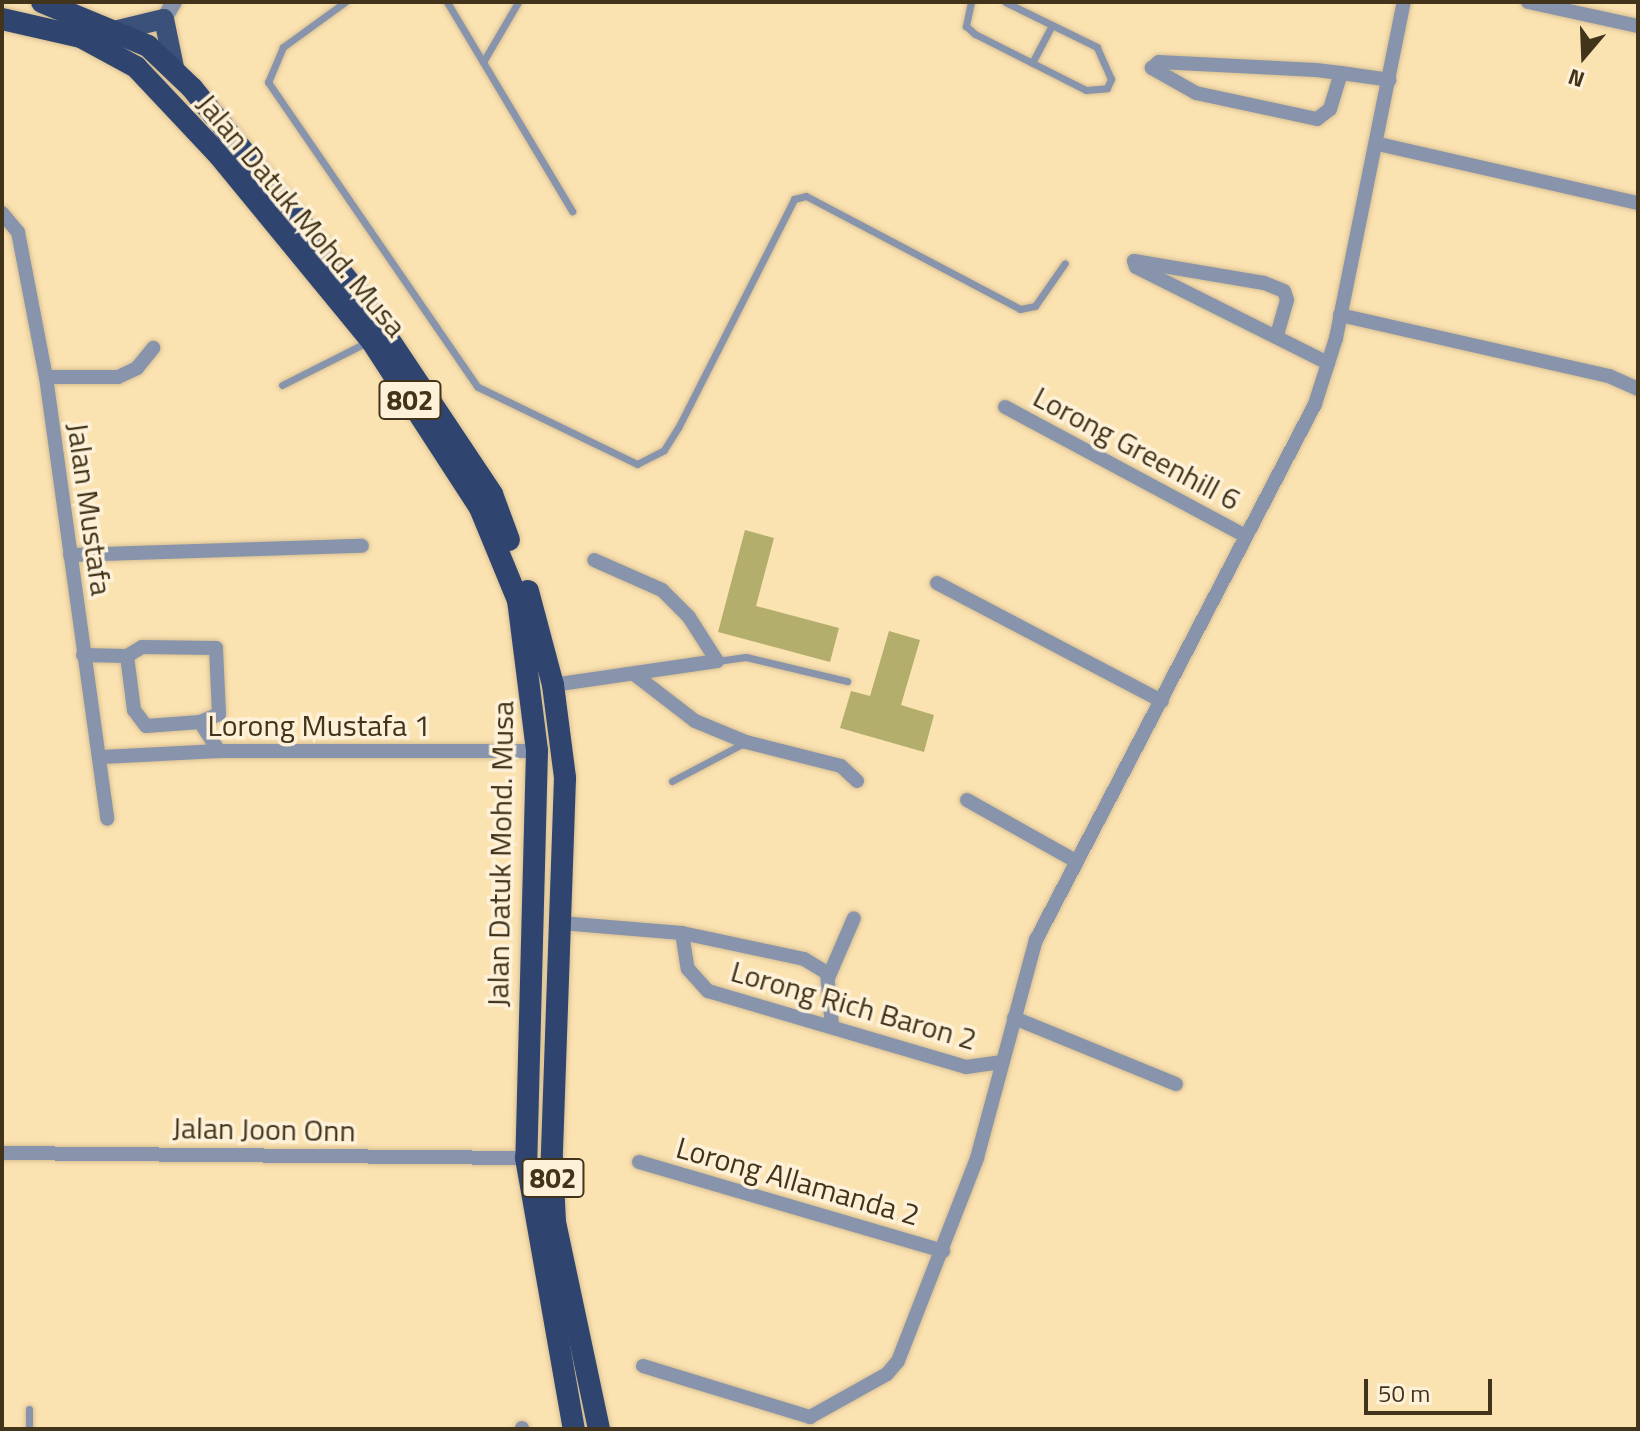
<!DOCTYPE html>
<style>
body{margin:0}
#map{position:relative;width:1640px;height:1431px;overflow:hidden;background:#fbe2b1;font-family:"Titillium Web",sans-serif}
div>[style]{position:absolute}
.building>*{inset:0;background:#b4ae6d}
.roads{filter:drop-shadow(0 0 2px #d6bf93) drop-shadow(0 0 2px #d6bf93)}
.service>*{height:7px;margin:-3.5px;padding:0 3.5px;transform-origin:3.5px;border-radius:3.5px;background:#8794ac}
.minor>*{height:14px;margin:-7px;padding:0 7px;transform-origin:7px;border-radius:7px;background:#8794ac}
.tertiary>*{height:16px;margin:-8px;padding:0 8px;transform-origin:8px;border-radius:8px;background:#8794ac}
.primary>*{height:20px;margin:-10px;padding:0 10px;transform-origin:10px;border-radius:10px;background:#3c517a}
.trunk>*{height:22px;margin:-11px;padding:0 11px;transform-origin:11px;border-radius:11px;background:#2f4570}
span{translate:-50% -50%;white-space:nowrap;text-align:center;line-height:1.15;-webkit-text-stroke:7px #fef1d9;paint-order:stroke}
.shield-label span{padding:2px 6px;background:#fef1d9;border:2px solid;border-radius:6px;-webkit-text-stroke-width:0}
.shield-label{font-size:28px;color:#41341b;font-weight:700}
.street-label{font-size:30px;color:#41341b}
.frame{position:absolute;inset:0;border:4px solid #41341b;pointer-events:none}
.north{position:absolute;left:1544px;top:16px;width:80px;height:80px;-webkit-text-stroke:6px #fef1d9;paint-order:stroke;rotate:199deg;font-size:22px;font-weight:700;line-height:32px;text-align:center;color:#41341b}
.north::after{content:'';display:block;margin:auto;width:28px;height:36px;background:#41341b;clip-path:polygon(50% 0,100% 100%,50% 72%,0 100%)}
.scale{position:absolute;left:1364px;top:1379px;width:128px;height:36px;box-sizing:border-box;border:4px solid #41341b;border-top:0;padding-left:10px;font-size:24px;line-height:28px;white-space:nowrap;color:#41341b;-webkit-text-stroke:6px #fef1d9;paint-order:stroke}
</style>
<div id="map">
<div class="building">
<i style="clip-path:polygon(745px 530px,774px 538px,756px 606px,839px 628px,830px 662px,718px 632px)"></i>
<i style="clip-path:polygon(889px 631px,920px 640px,901px 705px,934px 715px,924px 752px,840px 728px,851px 691px,870px 696px)"></i>
</div>
<div class="roads">
<div class="service">
<i style="left:345px;top:2px;width:77px;rotate:144deg"></i>
<i style="left:283px;top:47px;width:38px;rotate:113deg"></i>
<i style="left:268px;top:82px;width:370px;rotate:55.5deg"></i>
<i style="left:478px;top:387px;width:177px;rotate:25.8deg"></i>
<i style="left:637px;top:464px;width:30px;rotate:-27deg"></i>
<i style="left:664px;top:450px;width:26px;rotate:-58deg"></i>
<i style="left:678px;top:428px;width:257px;rotate:-63.1deg"></i>
<i style="left:794px;top:199px;width:12px;rotate:-14deg"></i>
<i style="left:806px;top:196px;width:242px;rotate:27.8deg"></i>
<i style="left:1020px;top:309px;width:15px;rotate:-11deg"></i>
<i style="left:1035px;top:306px;width:52px;rotate:-55.1deg"></i>
<i style="left:447px;top:2px;width:244px;rotate:59.1deg"></i>
<i style="left:971px;top:2px;width:25px;rotate:102deg"></i>
<i style="left:966px;top:26px;width:12px;rotate:42deg"></i>
<i style="left:975px;top:34px;width:124px;rotate:26.8deg"></i>
<i style="left:1086px;top:90px;width:21px;rotate:-5deg"></i>
<i style="left:1107px;top:88px;width:10px;rotate:-66deg"></i>
<i style="left:1111px;top:79px;width:35px;rotate:-114deg"></i>
<i style="left:1097px;top:47px;width:102px;rotate:-153.9deg"></i>
<i style="left:483px;top:62px;width:69px;rotate:-59.7deg"></i>
<i style="left:1032px;top:63px;width:43px;rotate:-62.2deg"></i>
<i style="left:282px;top:385px;width:97px;rotate:-26.8deg"></i>
<i style="left:717px;top:661px;width:29px;rotate:-8deg"></i>
<i style="left:746px;top:657px;width:104px;rotate:13.4deg"></i>
<i style="left:672px;top:781px;width:81px;rotate:-27.8deg"></i>
<i style="left:29px;top:1409px;width:20px;rotate:90deg"></i>
</div>
<div class="minor">
<i style="left:1528px;top:2px;width:113px;rotate:12.3deg"></i>
<i style="left:1341px;top:73px;width:38px;rotate:107deg"></i>
<i style="left:1330px;top:109px;width:16px;rotate:142deg"></i>
<i style="left:1317px;top:119px;width:124px;rotate:-167.9deg"></i>
<i style="left:1196px;top:93px;width:51px;rotate:-150.4deg"></i>
<i style="left:1152px;top:68px;width:9px;rotate:-41deg"></i>
<i style="left:1159px;top:62px;width:157px;rotate:2.9deg"></i>
<i style="left:1316px;top:70px;width:25px;rotate:7deg"></i>
<i style="left:1341px;top:73px;width:49px;rotate:8.1deg"></i>
<i style="left:1378px;top:144px;width:267px;rotate:12.8deg"></i>
<i style="left:2px;top:213px;width:25px;rotate:50deg"></i>
<i style="left:18px;top:232px;width:148px;rotate:79.1deg"></i>
<i style="left:46px;top:377px;width:446px;rotate:82.1deg"></i>
<i style="left:1340px;top:315px;width:276px;rotate:12.8deg"></i>
<i style="left:1609px;top:376px;width:32px;rotate:24deg"></i>
<i style="left:1277px;top:335px;width:36px;rotate:-74deg"></i>
<i style="left:1287px;top:300px;width:9px;rotate:-108deg"></i>
<i style="left:1284px;top:291px;width:22px;rotate:-158deg"></i>
<i style="left:1264px;top:283px;width:132px;rotate:-170.4deg"></i>
<i style="left:1134px;top:261px;width:6px;rotate:72deg"></i>
<i style="left:1136px;top:267px;width:215px;rotate:26.6deg"></i>
<i style="left:46px;top:377px;width:72px"></i>
<i style="left:118px;top:377px;width:21px;rotate:-25deg"></i>
<i style="left:137px;top:368px;width:26px;rotate:-51deg"></i>
<i style="left:1005px;top:407px;width:271px;rotate:28.2deg"></i>
<i style="left:70px;top:555px;width:292px;rotate:-1.8deg"></i>
<i style="left:937px;top:583px;width:254px;rotate:27.7deg"></i>
<i style="left:83px;top:655px;width:44px;rotate:1.3deg"></i>
<i style="left:127px;top:656px;width:17px;rotate:-31deg"></i>
<i style="left:142px;top:647px;width:74px;rotate:0.8deg"></i>
<i style="left:216px;top:648px;width:66px;rotate:87.4deg"></i>
<i style="left:219px;top:714px;width:21px;rotate:157deg"></i>
<i style="left:200px;top:722px;width:54px;rotate:175.8deg"></i>
<i style="left:146px;top:726px;width:20px;rotate:-127deg"></i>
<i style="left:134px;top:710px;width:54px;rotate:-97.4deg"></i>
<i style="left:634px;top:674px;width:77px;rotate:37.6deg"></i>
<i style="left:695px;top:721px;width:55px;rotate:22.4deg"></i>
<i style="left:746px;top:742px;width:98px;rotate:14.2deg"></i>
<i style="left:841px;top:766px;width:22px;rotate:43deg"></i>
<i style="left:553px;top:685px;width:166px;rotate:-8.3deg"></i>
<i style="left:717px;top:661px;width:52px;rotate:-122.5deg"></i>
<i style="left:689px;top:617px;width:38px;rotate:-135deg"></i>
<i style="left:662px;top:590px;width:74px;rotate:-156.2deg"></i>
<i style="left:200px;top:722px;width:35px;rotate:57deg"></i>
<i style="left:102px;top:757px;width:117px;rotate:-2.9deg"></i>
<i style="left:219px;top:751px;width:318px"></i>
<i style="left:967px;top:800px;width:123px;rotate:29.3deg"></i>
<i style="left:561px;top:923px;width:121px;rotate:4.7deg"></i>
<i style="left:682px;top:933px;width:125px;rotate:12deg"></i>
<i style="left:804px;top:959px;width:27px;rotate:31deg"></i>
<i style="left:827px;top:973px;width:53px;rotate:84.6deg"></i>
<i style="left:682px;top:933px;width:36px;rotate:81deg"></i>
<i style="left:688px;top:969px;width:30px;rotate:48deg"></i>
<i style="left:708px;top:991px;width:269px;rotate:16.4deg"></i>
<i style="left:966px;top:1067px;width:37px;rotate:-8deg"></i>
<i style="left:828px;top:978px;width:65px;rotate:-66.6deg"></i>
<i style="left:1014px;top:1018px;width:175px;rotate:22.2deg"></i>
<i style="left:2px;top:1153px;width:524px;rotate:0.55deg"></i>
<i style="left:639px;top:1162px;width:317px;rotate:16.3deg"></i>
<i style="left:643px;top:1366px;width:175px;rotate:17deg"></i>
<i style="left:810px;top:1417px;width:88px;rotate:-29.2deg"></i>
<i style="left:887px;top:1374px;width:17px;rotate:-50deg"></i>
<i style="left:898px;top:1361px;width:218px;rotate:-68.7deg"></i>
<i style="left:977px;top:1158px;width:226px;rotate:-74.9deg"></i>
<i style="left:1036px;top:940px;width:604px;rotate:-62.5deg"></i>
<i style="left:1315px;top:404px;width:69px;rotate:-72.3deg"></i>
<i style="left:1336px;top:338px;width:343px;rotate:-78.6deg"></i>
<i style="left:522px;top:1428px;width:1px;rotate:90deg"></i>
</div>
<div class="tertiary">
<i style="left:164px;top:19px;width:20px;rotate:-60deg"></i>
</div>
<div class="primary">
<i style="left:114px;top:31px;width:51px;rotate:-13.5deg"></i>
<i style="left:164px;top:19px;width:54px;rotate:78.3deg"></i>
</div>
<div class="trunk">
<i style="left:42px;top:2px;width:115px;rotate:22.5deg"></i>
<i style="left:148px;top:46px;width:61px;rotate:43.7deg"></i>
<i style="left:192px;top:88px;width:264px;rotate:51deg"></i>
<i style="left:358px;top:293px;width:242px;rotate:56.3deg"></i>
<i style="left:492px;top:494px;width:49px;rotate:69.7deg"></i>
<i style="left:2px;top:19px;width:81px;rotate:12.8deg"></i>
<i style="left:81px;top:37px;width:63px;rotate:28.6deg"></i>
<i style="left:136px;top:67px;width:120px;rotate:46.7deg"></i>
<i style="left:218px;top:154px;width:241px;rotate:50.6deg"></i>
<i style="left:371px;top:340px;width:200px;rotate:57deg"></i>
<i style="left:480px;top:508px;width:100px;rotate:67.6deg"></i>
<i style="left:518px;top:600px;width:152px;rotate:82.8deg"></i>
<i style="left:537px;top:751px;width:407px;rotate:91.5deg"></i>
<i style="left:526px;top:1158px;width:275px;rotate:80deg"></i>
<i style="left:528px;top:591px;width:97px;rotate:75.1deg"></i>
<i style="left:553px;top:685px;width:94px;rotate:82.6deg"></i>
<i style="left:565px;top:778px;width:381px;rotate:92deg"></i>
<i style="left:552px;top:1159px;width:63px;rotate:87.3deg"></i>
<i style="left:555px;top:1222px;width:212px;rotate:78deg"></i>
</div>
</div>
<div class="shield-label">
<span style="left:410px;top:400px">802</span>
<span style="left:553px;top:1178px">802</span>
</div>
<div class="street-label">
<span style="left:302px;top:215px;rotate:50deg">Jalan Datuk Mohd. Musa</span>
<span style="left:1137px;top:448px;rotate:28deg">Lorong Greenhill 6</span>
<span style="left:90px;top:509px;rotate:82deg">Jalan Mustafa</span>
<span style="left:319px;top:725px">Lorong Mustafa 1</span>
<span style="left:500px;top:854px;rotate:-89deg">Jalan Datuk Mohd. Musa</span>
<span style="left:854px;top:1005px;rotate:16deg">Lorong Rich Baron 2</span>
<span style="left:264px;top:1129px;rotate:1deg">Jalan Joon Onn</span>
<span style="left:798px;top:1181px;rotate:16deg">Lorong Allamanda 2</span>
</div>
<div class="frame"></div>
<div class="north">N</div>
<div class="scale">50 m</div>
</div>
